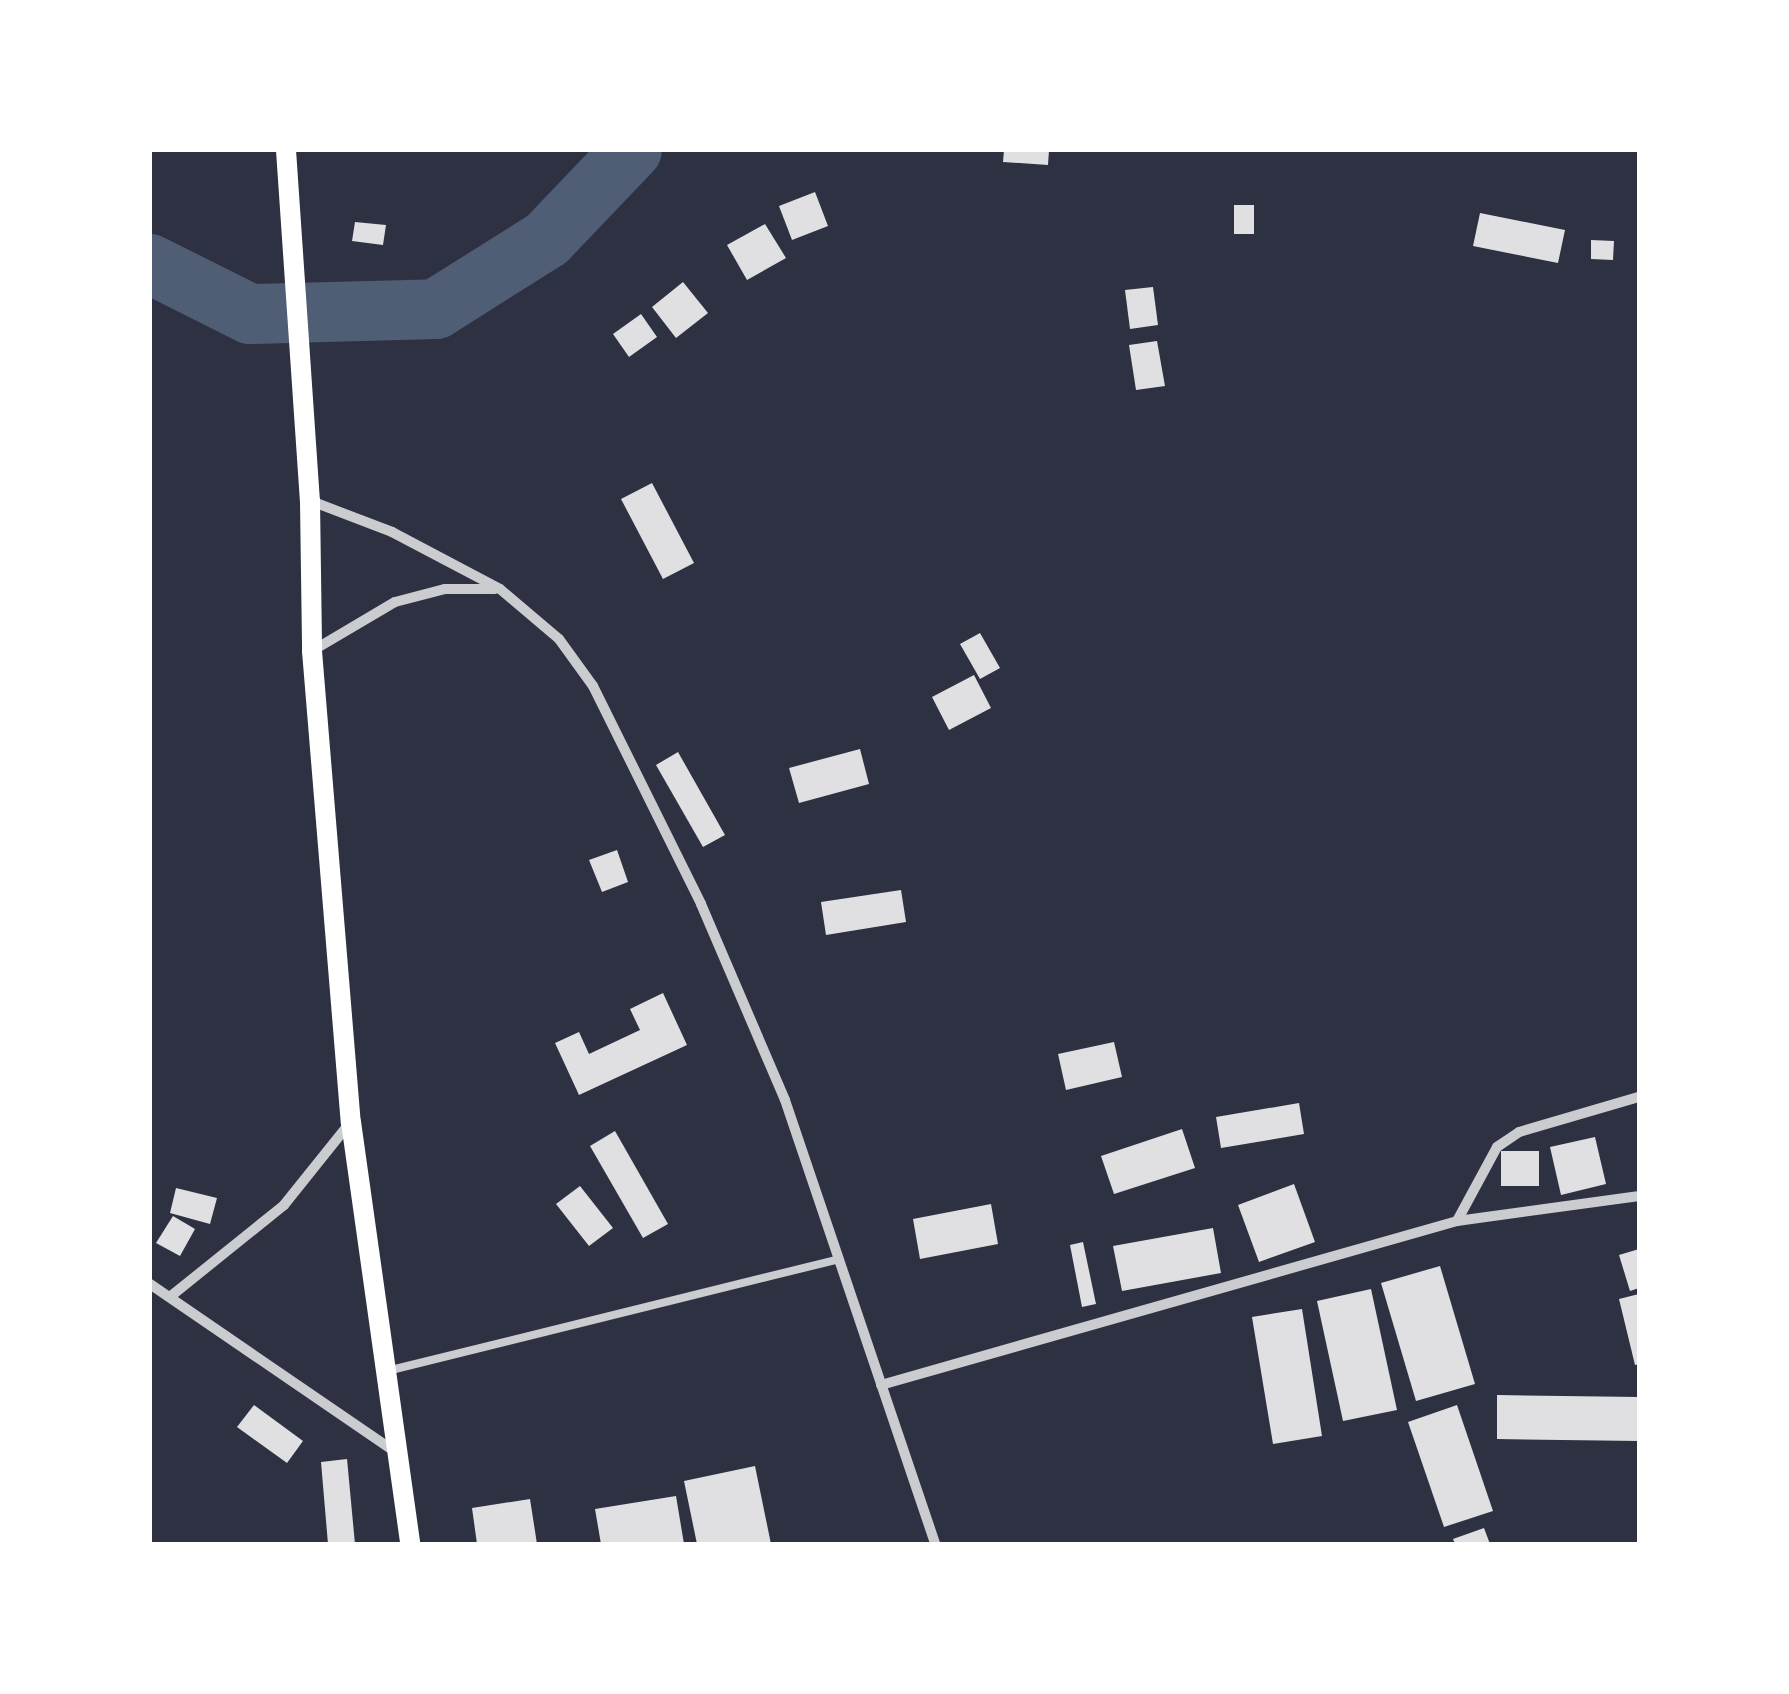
<!DOCTYPE html>
<style>
body{margin:0}
#map{position:relative;width:1789px;height:1694px;overflow:hidden;background:#2d3142;font-family:"DejaVu Sans",sans-serif}
div>[style]{position:absolute}
.river>*{height:60px;margin:-30px;padding:0 30px;transform-origin:30px;border-radius:30px;background:#4f5d75}
.building>*{inset:0;background:#e0e0e3}
.service>*{height:8px;margin:-4px;padding:0 4px;transform-origin:4px;border-radius:4px;background:#caccd0}
.minor>*{height:10px;margin:-5px;padding:0 5px;transform-origin:5px;border-radius:5px;background:#caccd0}
.secondary>*{height:20px;margin:-10px;padding:0 10px;transform-origin:10px;border-radius:10px;background:#fff}
span{translate:-50% -50%;white-space:nowrap;text-align:center;line-height:1.15;-webkit-text-stroke:10px #fff;paint-order:stroke}
.frame{position:absolute;inset:0;border:152px solid #fff;pointer-events:none}
</style>
<div id="map">
<div class="river">
<i style="left:150px;top:264px;width:112px;rotate:26.6deg"></i>
<i style="left:250px;top:314px;width:186px;rotate:-1.5deg"></i>
<i style="left:436px;top:309px;width:131px;rotate:-32.2deg"></i>
<i style="left:547px;top:239px;width:123px;rotate:-46.3deg"></i>
</div>
<div class="building">
<i style="clip-path:polygon(1004px 150px,1049px 150px,1048px 165px,1003px 162px)"></i>
<i style="clip-path:polygon(815px 192px,828px 226px,792px 240px,779px 206px)"></i>
<i style="clip-path:polygon(1234px 205px,1254px 205px,1254px 234px,1234px 234px)"></i>
<i style="clip-path:polygon(1480px 213px,1565px 230px,1558px 263px,1473px 246px)"></i>
<i style="clip-path:polygon(355px 222px,386px 225px,383px 245px,352px 241px)"></i>
<i style="clip-path:polygon(765px 224px,786px 258px,747px 280px,727px 245px)"></i>
<i style="clip-path:polygon(1591px 240px,1614px 241px,1613px 260px,1591px 259px)"></i>
<i style="clip-path:polygon(683px 282px,708px 313px,676px 338px,652px 307px)"></i>
<i style="clip-path:polygon(1153px 287px,1158px 325px,1130px 329px,1125px 290px)"></i>
<i style="clip-path:polygon(641px 314px,657px 337px,629px 357px,613px 334px)"></i>
<i style="clip-path:polygon(1157px 341px,1165px 386px,1136px 390px,1129px 345px)"></i>
<i style="clip-path:polygon(652px 483px,694px 563px,663px 579px,621px 499px)"></i>
<i style="clip-path:polygon(980px 633px,1000px 668px,980px 679px,960px 644px)"></i>
<i style="clip-path:polygon(974px 675px,991px 708px,949px 730px,932px 697px)"></i>
<i style="clip-path:polygon(860px 749px,869px 784px,799px 803px,789px 768px)"></i>
<i style="clip-path:polygon(678px 752px,725px 835px,703px 847px,656px 765px)"></i>
<i style="clip-path:polygon(617px 850px,628px 882px,602px 892px,589px 860px)"></i>
<i style="clip-path:polygon(901px 890px,906px 922px,826px 935px,821px 902px)"></i>
<i style="clip-path:polygon(663px 993px,687px 1045px,579px 1095px,555px 1043px,579px 1032px,589px 1054px,640px 1030px,630px 1009px)"></i>
<i style="clip-path:polygon(1114px 1042px,1122px 1077px,1066px 1090px,1058px 1054px)"></i>
<i style="clip-path:polygon(1299px 1103px,1304px 1134px,1221px 1148px,1216px 1117px)"></i>
<i style="clip-path:polygon(1182px 1129px,1195px 1168px,1114px 1194px,1101px 1156px)"></i>
<i style="clip-path:polygon(615px 1131px,668px 1224px,643px 1238px,590px 1146px)"></i>
<i style="clip-path:polygon(1595px 1137px,1606px 1184px,1561px 1195px,1550px 1147px)"></i>
<i style="clip-path:polygon(1501px 1151px,1539px 1151px,1539px 1186px,1501px 1186px)"></i>
<i style="clip-path:polygon(1294px 1184px,1315px 1242px,1259px 1262px,1238px 1205px)"></i>
<i style="clip-path:polygon(580px 1186px,613px 1228px,589px 1246px,556px 1204px)"></i>
<i style="clip-path:polygon(176px 1188px,217px 1198px,210px 1224px,170px 1213px)"></i>
<i style="clip-path:polygon(991px 1204px,998px 1244px,920px 1259px,913px 1219px)"></i>
<i style="clip-path:polygon(173px 1216px,195px 1229px,180px 1256px,156px 1243px)"></i>
<i style="clip-path:polygon(1213px 1228px,1221px 1273px,1122px 1291px,1113px 1246px)"></i>
<i style="clip-path:polygon(1083px 1242px,1096px 1304px,1082px 1307px,1070px 1245px)"></i>
<i style="clip-path:polygon(1639px 1249px,1639px 1288px,1630px 1291px,1619px 1255px)"></i>
<i style="clip-path:polygon(1440px 1266px,1475px 1384px,1416px 1401px,1381px 1283px)"></i>
<i style="clip-path:polygon(1371px 1289px,1397px 1410px,1343px 1421px,1317px 1301px)"></i>
<i style="clip-path:polygon(1639px 1294px,1639px 1364px,1635px 1365px,1619px 1299px)"></i>
<i style="clip-path:polygon(1302px 1309px,1322px 1436px,1273px 1444px,1252px 1317px)"></i>
<i style="clip-path:polygon(1497px 1395px,1639px 1397px,1639px 1441px,1497px 1439px)"></i>
<i style="clip-path:polygon(254px 1405px,303px 1441px,287px 1463px,237px 1427px)"></i>
<i style="clip-path:polygon(1457px 1405px,1493px 1511px,1444px 1527px,1408px 1422px)"></i>
<i style="clip-path:polygon(347px 1459px,355px 1544px,328px 1544px,321px 1462px)"></i>
<i style="clip-path:polygon(755px 1466px,771px 1544px,697px 1544px,684px 1481px)"></i>
<i style="clip-path:polygon(676px 1496px,684px 1544px,601px 1544px,595px 1509px)"></i>
<i style="clip-path:polygon(530px 1499px,537px 1544px,477px 1544px,472px 1508px)"></i>
<i style="clip-path:polygon(1484px 1528px,1490px 1544px,1455px 1544px,1453px 1539px)"></i>
</div>
<div class="service">
<i style="left:387px;top:1371px;width:466px;rotate:-13.9deg"></i>
</div>
<div class="minor">
<i style="left:311px;top:501px;width:87px;rotate:20.9deg"></i>
<i style="left:392px;top:532px;width:122px;rotate:27.8deg"></i>
<i style="left:500px;top:589px;width:77px;rotate:40.3deg"></i>
<i style="left:559px;top:639px;width:58px;rotate:54.1deg"></i>
<i style="left:593px;top:686px;width:243px;rotate:63.6deg"></i>
<i style="left:701px;top:904px;width:213px;rotate:66.8deg"></i>
<i style="left:785px;top:1100px;width:469px;rotate:71.3deg"></i>
<i style="left:312px;top:651px;width:96px;rotate:-30.6deg"></i>
<i style="left:395px;top:602px;width:52px;rotate:-14.6deg"></i>
<i style="left:445px;top:589px;width:50px"></i>
<i style="left:1457px;top:1221px;width:84px;rotate:-61.6deg"></i>
<i style="left:1497px;top:1147px;width:27px;rotate:-34deg"></i>
<i style="left:1519px;top:1132px;width:125px;rotate:-16.3deg"></i>
<i style="left:150px;top:1284px;width:299px;rotate:34.4deg"></i>
<i style="left:171px;top:1296px;width:145px;rotate:-38.8deg"></i>
<i style="left:284px;top:1205px;width:104px;rotate:-51.3deg"></i>
<i style="left:881px;top:1385px;width:599px;rotate:-15.89deg"></i>
<i style="left:1457px;top:1221px;width:184px;rotate:-7.8deg"></i>
</div>
<div class="secondary">
<i style="left:286px;top:150px;width:352px;rotate:86.1deg"></i>
<i style="left:310px;top:501px;width:150px;rotate:89.2deg"></i>
<i style="left:312px;top:651px;width:473px;rotate:85.3deg"></i>
<i style="left:351px;top:1122px;width:426px;rotate:82deg"></i>
</div>
<div class="frame"></div>
</div>
